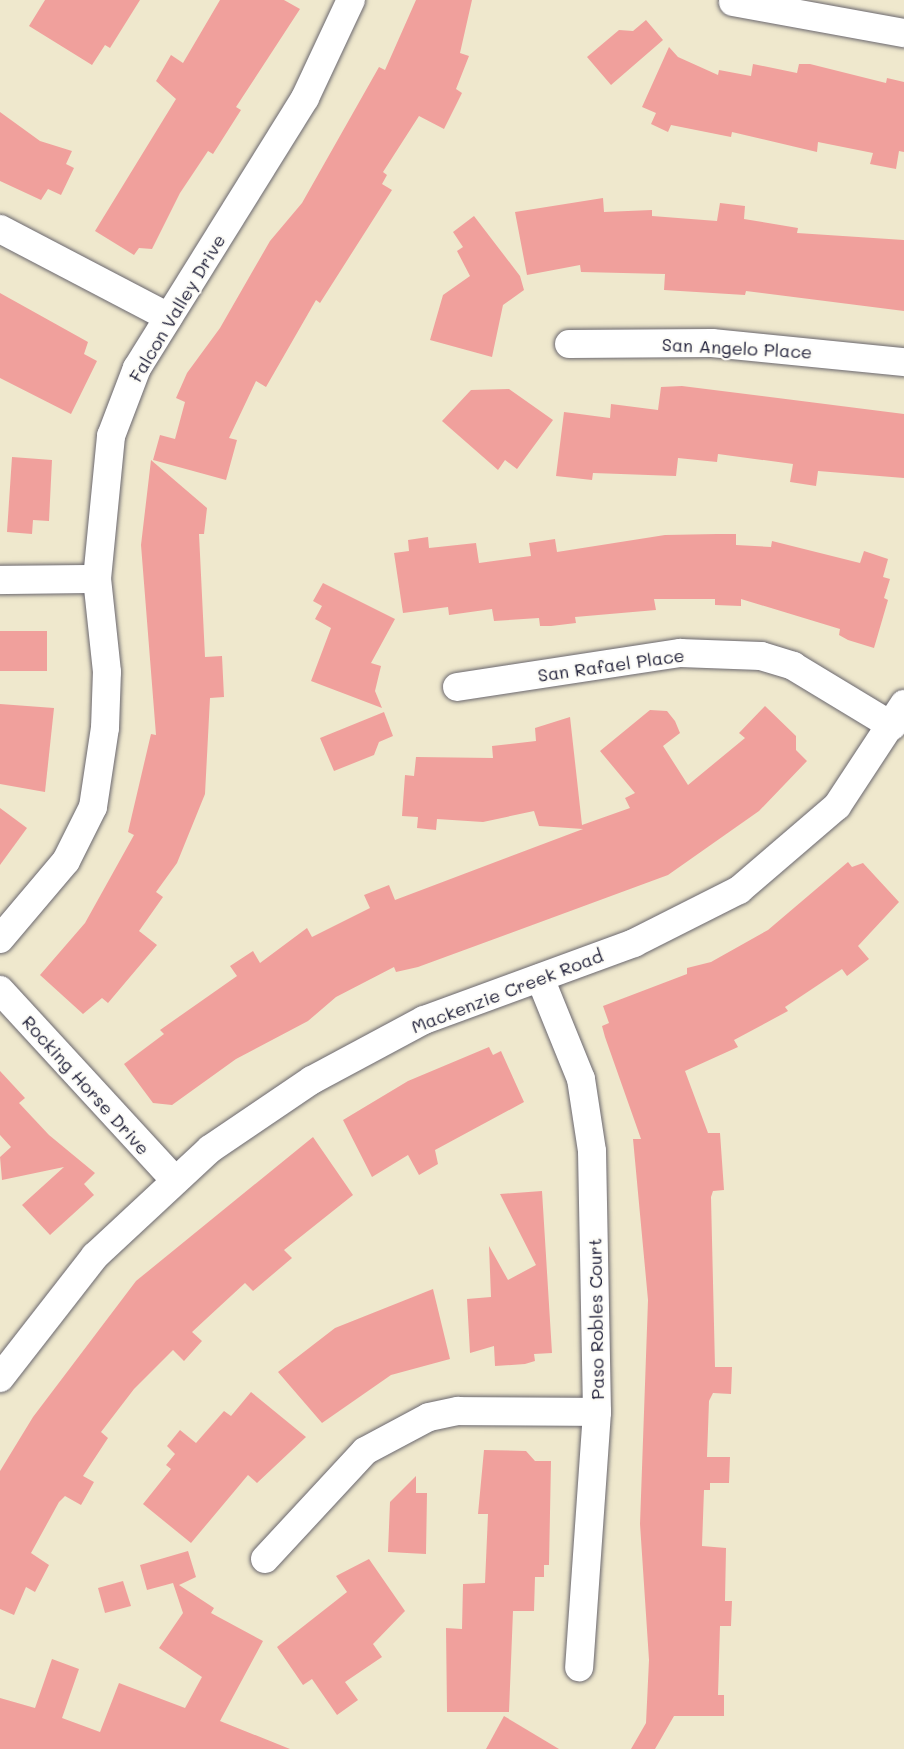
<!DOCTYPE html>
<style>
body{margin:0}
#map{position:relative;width:904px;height:1749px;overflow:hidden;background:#efe8cd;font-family:Mali,sans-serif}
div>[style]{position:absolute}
.building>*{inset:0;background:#f0a09c}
.roads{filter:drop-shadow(0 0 2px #6a676e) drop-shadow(0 0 2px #6a676e)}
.minor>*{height:28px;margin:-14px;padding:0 14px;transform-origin:14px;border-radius:14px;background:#fff}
span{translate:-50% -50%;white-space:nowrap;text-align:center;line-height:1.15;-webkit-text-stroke:4.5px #fdfcf7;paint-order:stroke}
.street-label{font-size:18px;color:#22223b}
</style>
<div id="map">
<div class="building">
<i style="clip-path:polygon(45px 0,140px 0,110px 48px,105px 45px,92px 65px,29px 26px)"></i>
<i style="clip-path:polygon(220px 0,284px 0,300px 9px,236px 107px,241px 110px,213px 154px,208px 151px,180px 193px,152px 249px,139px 248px,134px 255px,95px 231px,176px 99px,156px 81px,171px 55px,183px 63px)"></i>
<i style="clip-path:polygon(416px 0,472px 0,460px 53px,469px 56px,456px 89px,462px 93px,444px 129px,419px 116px,383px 172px,387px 175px,382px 184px,392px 190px,320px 303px,316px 300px,266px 387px,256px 381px,229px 438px,237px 440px,226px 480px,153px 460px,160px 435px,175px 439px,185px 402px,176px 398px,187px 373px,220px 328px,270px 241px,302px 203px,379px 67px,385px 70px)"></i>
<i style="clip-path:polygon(646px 20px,663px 40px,611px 85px,587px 57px,619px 30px,633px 31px)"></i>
<i style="clip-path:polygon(669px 47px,678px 57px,718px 75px,719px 70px,751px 76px,753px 64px,797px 73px,799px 64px,810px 64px,886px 83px,887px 78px,904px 82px,904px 152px,899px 151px,896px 169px,870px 164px,873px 153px,818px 142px,817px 152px,732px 132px,731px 137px,671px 125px,668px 132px,651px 124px,656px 113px,642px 107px)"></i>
<i style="clip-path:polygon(0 112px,40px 141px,72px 151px,66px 164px,74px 168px,61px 195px,48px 189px,41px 200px,0 181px)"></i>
<i style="clip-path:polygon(603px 198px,604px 212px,652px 210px,652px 216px,717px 221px,720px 203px,745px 206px,744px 219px,798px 228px,797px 233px,904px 240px,904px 311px,746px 291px,745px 295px,664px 290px,665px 274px,581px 272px,580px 265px,527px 275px,515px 212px)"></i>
<i style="clip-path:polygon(474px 216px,520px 276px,524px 290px,503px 305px,492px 357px,430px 340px,443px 295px,470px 276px,457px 251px,463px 247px,453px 232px)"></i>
<i style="clip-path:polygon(0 293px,88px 342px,84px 354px,97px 361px,71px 414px,0 378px)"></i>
<i style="clip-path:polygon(682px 386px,904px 414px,904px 478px,818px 471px,816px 486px,790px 482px,793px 464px,718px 454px,717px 462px,678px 458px,676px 476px,593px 473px,592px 480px,556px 476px,564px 412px,610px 418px,611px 404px,658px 410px,661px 387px)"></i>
<i style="clip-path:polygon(509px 389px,553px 420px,517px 469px,505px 460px,498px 470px,442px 421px,471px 390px)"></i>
<i style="clip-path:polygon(12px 457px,52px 460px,49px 521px,33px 520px,32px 534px,7px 532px)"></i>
<i style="clip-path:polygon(151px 460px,207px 508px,204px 534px,199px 534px,205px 657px,222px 656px,224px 697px,210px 698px,205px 794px,177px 863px,156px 892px,163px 897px,139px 931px,157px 945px,108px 1003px,102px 998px,83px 1014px,40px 975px,85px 923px,134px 835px,128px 832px,151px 734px,156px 735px,141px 545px)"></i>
<i style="clip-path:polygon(717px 534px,736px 534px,736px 545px,771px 547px,772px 541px,860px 563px,864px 551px,888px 559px,883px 577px,890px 579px,884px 598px,888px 600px,874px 648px,848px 640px,839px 635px,840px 629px,741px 599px,741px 606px,715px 605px,715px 599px,654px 599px,656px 610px,575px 617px,576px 623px,551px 626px,540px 626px,539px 618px,494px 621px,492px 609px,449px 615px,448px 607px,403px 613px,394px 553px,409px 551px,408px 540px,428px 537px,429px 548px,476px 543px,479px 563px,531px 556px,529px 543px,555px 539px,557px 552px,665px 535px)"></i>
<i style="clip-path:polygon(323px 583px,395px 619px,371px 663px,381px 666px,375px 691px,382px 708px,311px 681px,331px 628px,315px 619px,322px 606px,313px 601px)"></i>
<i style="clip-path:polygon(0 631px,47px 631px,47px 671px,0 671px)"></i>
<i style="clip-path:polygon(0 704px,54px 708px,45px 792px,0 784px)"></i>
<i style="clip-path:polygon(765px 706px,796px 736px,796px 750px,807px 761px,759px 811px,668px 875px,418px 967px,396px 972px,394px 967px,336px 997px,308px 1021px,236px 1059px,172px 1105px,153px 1103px,124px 1064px,164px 1034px,160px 1030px,237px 976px,230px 966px,253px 951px,260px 963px,307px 928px,312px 937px,370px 908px,364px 895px,389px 885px,395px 900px,583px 829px,539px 826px,534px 811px,483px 822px,437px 819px,436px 830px,417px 828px,418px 817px,402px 816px,405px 775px,414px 776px,416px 757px,493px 758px,492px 746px,536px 741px,535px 728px,570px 717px,582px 825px,630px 808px,625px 798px,635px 793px,600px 751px,650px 710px,667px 711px,675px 721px,680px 733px,663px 746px,688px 785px,745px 738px,739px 733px)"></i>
<i style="clip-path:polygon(384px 712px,393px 736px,379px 742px,374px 755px,334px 771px,320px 738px)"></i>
<i style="clip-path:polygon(0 808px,27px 828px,0 865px)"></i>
<i style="clip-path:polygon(848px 862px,852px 867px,863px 863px,899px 902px,858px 946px,869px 959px,847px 976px,842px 969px,785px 1007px,788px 1011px,734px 1040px,738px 1047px,685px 1071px,708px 1133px,720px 1133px,724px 1190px,713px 1191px,711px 1197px,715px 1367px,732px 1367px,731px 1394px,713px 1393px,709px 1401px,707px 1457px,730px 1457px,729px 1483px,710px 1483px,710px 1490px,704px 1490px,702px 1546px,726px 1548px,725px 1601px,732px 1601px,731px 1626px,720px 1626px,718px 1695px,724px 1695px,724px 1716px,674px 1716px,655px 1749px,631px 1749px,646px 1723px,649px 1660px,640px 1524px,648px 1300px,633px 1139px,641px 1139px,605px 1037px,602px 1026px,609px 1023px,603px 1006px,687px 974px,687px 968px,711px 962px,768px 930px)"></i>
<i style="clip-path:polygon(489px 1047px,493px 1055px,501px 1051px,524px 1102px,435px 1150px,438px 1164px,419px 1175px,408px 1155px,372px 1177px,343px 1120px,408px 1081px)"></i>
<i style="clip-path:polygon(0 1071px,25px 1098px,19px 1103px,49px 1135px,95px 1173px,84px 1184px,94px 1195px,50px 1235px,22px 1205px,64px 1167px,2px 1180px,0 1157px,11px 1147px,0 1135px)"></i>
<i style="clip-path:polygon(313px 1137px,353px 1195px,284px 1250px,292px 1258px,253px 1291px,245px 1283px,192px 1332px,202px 1341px,184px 1361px,173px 1350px,134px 1389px,101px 1432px,108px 1438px,83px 1476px,94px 1482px,81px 1505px,65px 1496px,59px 1502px,31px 1553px,49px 1565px,35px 1592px,26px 1587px,14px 1615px,0 1609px,0 1471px,33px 1417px,136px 1281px)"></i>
<i style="clip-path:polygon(542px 1191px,552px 1353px,534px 1354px,535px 1361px,525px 1364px,495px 1366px,494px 1346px,470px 1353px,467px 1299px,491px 1297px,489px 1246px,508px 1280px,536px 1265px,500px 1194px)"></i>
<i style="clip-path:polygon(433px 1289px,450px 1359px,391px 1375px,322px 1423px,278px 1372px,335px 1328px)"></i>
<i style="clip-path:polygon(251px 1392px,306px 1437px,257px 1483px,248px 1475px,191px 1543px,143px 1504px,171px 1469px,166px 1465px,175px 1454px,167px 1446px,180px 1430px,196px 1443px,224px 1411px,231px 1416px)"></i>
<i style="clip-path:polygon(484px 1450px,526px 1451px,535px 1461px,551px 1461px,549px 1565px,544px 1565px,544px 1577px,535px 1577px,534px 1611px,513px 1611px,509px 1712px,447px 1712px,446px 1628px,462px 1629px,463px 1584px,485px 1583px,488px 1514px,478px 1514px)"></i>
<i style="clip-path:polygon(416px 1476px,416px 1493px,427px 1493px,426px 1554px,388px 1552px,390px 1502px)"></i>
<i style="clip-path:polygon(188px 1551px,196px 1577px,179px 1585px,214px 1608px,211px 1613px,263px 1641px,220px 1721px,290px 1749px,0 1749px,0 1698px,35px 1708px,52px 1659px,79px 1669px,62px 1718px,100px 1732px,119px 1683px,185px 1708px,202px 1677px,159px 1648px,183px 1613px,173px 1583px,147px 1590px,140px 1565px)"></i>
<i style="clip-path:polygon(369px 1559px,405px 1611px,373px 1644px,382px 1657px,345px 1682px,358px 1700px,337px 1715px,312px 1679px,303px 1685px,277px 1647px,347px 1592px,336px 1576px)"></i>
<i style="clip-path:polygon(123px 1581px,131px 1606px,105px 1613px,98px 1588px)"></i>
<i style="clip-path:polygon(504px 1716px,559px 1749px,486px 1749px)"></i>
</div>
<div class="roads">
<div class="minor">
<i style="left:733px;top:2px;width:174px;rotate:10.3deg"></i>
<i style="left:0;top:229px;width:190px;rotate:27.6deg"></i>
<i style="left:569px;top:344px;width:143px;rotate:-0.4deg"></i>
<i style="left:712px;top:343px;width:193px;rotate:5.7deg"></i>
<i style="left:0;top:580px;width:97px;rotate:-0.6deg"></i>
<i style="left:457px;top:687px;width:226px;rotate:-8.7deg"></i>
<i style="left:680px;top:653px;width:81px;rotate:2.1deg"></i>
<i style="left:761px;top:656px;width:34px;rotate:17deg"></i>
<i style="left:793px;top:666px;width:116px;rotate:31.2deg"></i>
<i style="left:0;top:939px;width:102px;rotate:-49.8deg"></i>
<i style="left:66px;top:861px;width:60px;rotate:-63.4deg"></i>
<i style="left:93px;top:807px;width:80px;rotate:-81.4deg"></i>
<i style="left:105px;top:728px;width:56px;rotate:-88deg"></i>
<i style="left:107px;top:672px;width:94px;rotate:-96.1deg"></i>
<i style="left:97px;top:579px;width:144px;rotate:-84.4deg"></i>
<i style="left:111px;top:436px;width:73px;rotate:-69.1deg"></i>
<i style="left:137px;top:368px;width:318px;rotate:-58.1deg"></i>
<i style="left:305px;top:98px;width:108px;rotate:-64.9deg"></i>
<i style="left:540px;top:978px;width:109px;rotate:67.9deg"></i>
<i style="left:581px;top:1079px;width:73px;rotate:81.3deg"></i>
<i style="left:592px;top:1151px;width:261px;rotate:88.9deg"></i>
<i style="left:597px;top:1412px;width:256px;rotate:94deg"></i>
<i style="left:0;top:990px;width:255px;rotate:47.4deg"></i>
<i style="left:0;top:1378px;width:155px;rotate:-52.1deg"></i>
<i style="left:95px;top:1256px;width:157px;rotate:-42.9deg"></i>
<i style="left:210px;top:1149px;width:123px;rotate:-34.1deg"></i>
<i style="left:312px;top:1080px;width:127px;rotate:-28.2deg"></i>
<i style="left:424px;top:1020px;width:224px;rotate:-20.1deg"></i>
<i style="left:634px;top:943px;width:118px;rotate:-26.8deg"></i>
<i style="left:739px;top:890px;width:129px;rotate:-40.6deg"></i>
<i style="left:837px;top:806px;width:122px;rotate:-56.7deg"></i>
<i style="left:265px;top:1559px;width:147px;rotate:-47.2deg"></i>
<i style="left:365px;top:1451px;width:72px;rotate:-28deg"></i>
<i style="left:429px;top:1417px;width:30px;rotate:-12deg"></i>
<i style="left:458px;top:1411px;width:139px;rotate:0.4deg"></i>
</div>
</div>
<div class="street-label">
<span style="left:177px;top:308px;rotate:-59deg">Falcon Valley Drive</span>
<span style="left:737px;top:348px;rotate:3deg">San Angelo Place</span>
<span style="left:611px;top:665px;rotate:-8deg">San Rafael Place</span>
<span style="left:507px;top:991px;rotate:-21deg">Mackenzie Creek Road</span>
<span style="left:86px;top:1085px;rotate:48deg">Rocking Horse Drive</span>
<span style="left:596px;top:1319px;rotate:-91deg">Paso Robles Court</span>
</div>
</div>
